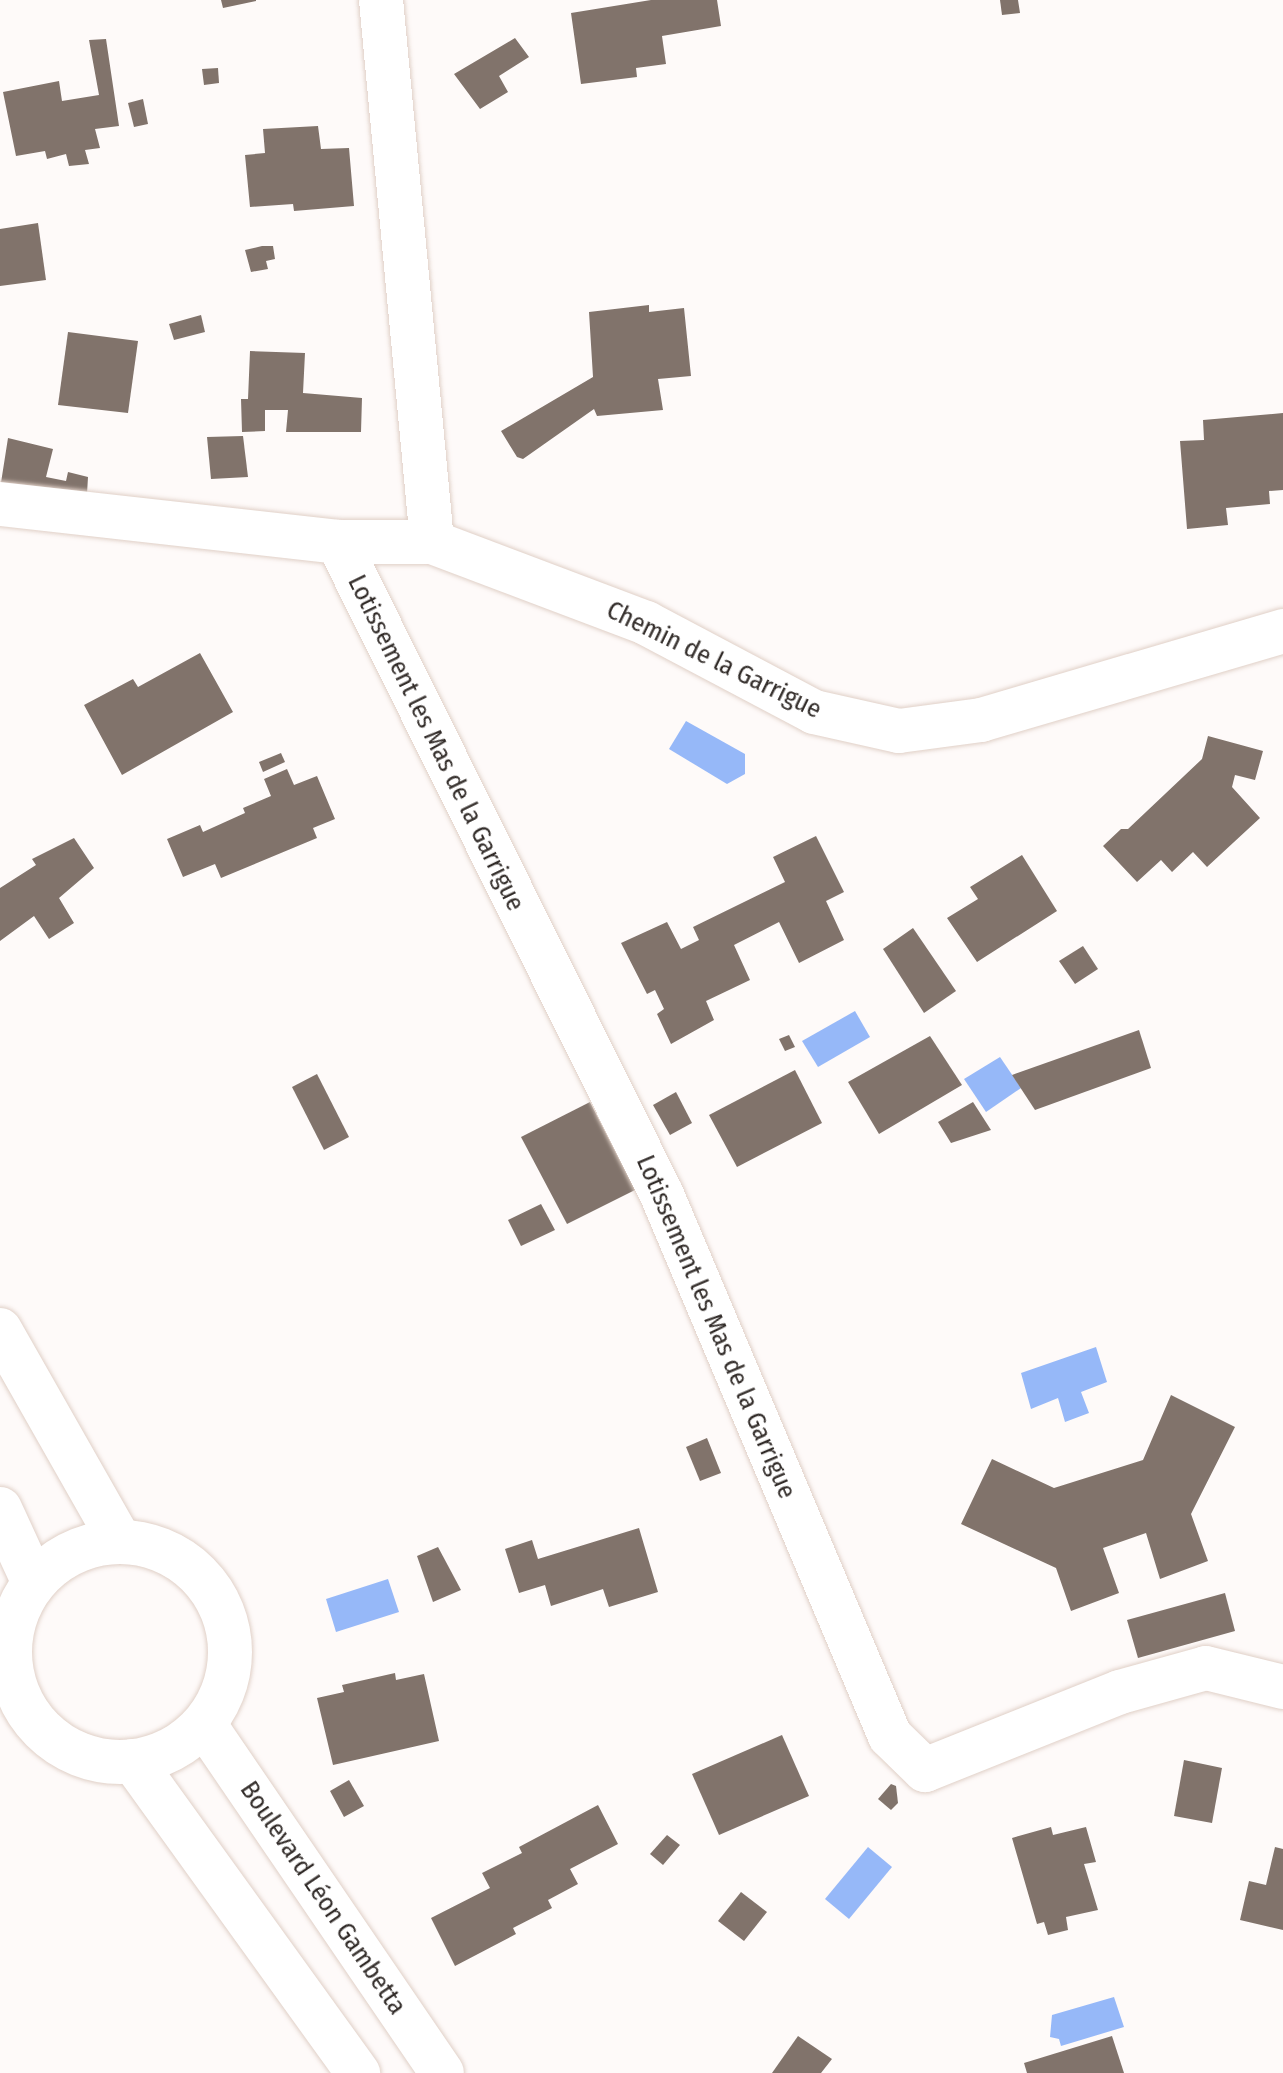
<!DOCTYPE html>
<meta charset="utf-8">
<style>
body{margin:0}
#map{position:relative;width:1283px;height:2073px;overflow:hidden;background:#fefaf9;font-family:"Fira Sans Condensed",sans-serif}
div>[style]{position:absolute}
.water>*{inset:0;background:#96b8f8}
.building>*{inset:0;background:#81736b}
.roads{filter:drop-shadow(0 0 2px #e0d0c7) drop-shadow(0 0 2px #e0d0c7)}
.street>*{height:44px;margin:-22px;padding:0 22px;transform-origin:22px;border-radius:22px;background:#fff}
.secondary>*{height:44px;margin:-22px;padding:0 22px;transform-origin:22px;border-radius:22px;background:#fff}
.secondary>.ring{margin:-22px;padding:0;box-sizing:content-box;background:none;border:44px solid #fff;border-radius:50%}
span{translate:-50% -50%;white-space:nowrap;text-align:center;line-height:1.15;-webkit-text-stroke:6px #fff;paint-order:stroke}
.street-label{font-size:26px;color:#312b28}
</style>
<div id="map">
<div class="water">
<i style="clip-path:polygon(686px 721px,745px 754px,745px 774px,727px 784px,669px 749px)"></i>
<i style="clip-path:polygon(855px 1011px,870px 1037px,818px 1067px,802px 1041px)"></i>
<i style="clip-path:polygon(1000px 1057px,1021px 1088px,986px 1112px,964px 1079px)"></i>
<i style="clip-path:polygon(1096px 1347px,1107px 1382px,1081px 1392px,1089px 1413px,1065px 1422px,1058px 1398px,1031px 1409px,1021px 1373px)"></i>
<i style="clip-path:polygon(388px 1579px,399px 1612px,336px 1632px,326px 1599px)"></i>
<i style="clip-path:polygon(868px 1847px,892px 1867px,849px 1919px,825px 1899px)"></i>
<i style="clip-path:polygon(1114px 1997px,1124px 2027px,1061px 2046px,1059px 2039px,1050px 2037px,1052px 2015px)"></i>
</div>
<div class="building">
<i style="clip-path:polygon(221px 0,256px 0,256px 1px,223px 8px)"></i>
<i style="clip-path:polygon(651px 0,717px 0,721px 26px,662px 36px,666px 64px,636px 68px,637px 77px,581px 84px,571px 13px)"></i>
<i style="clip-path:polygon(1000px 0,1018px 0,1020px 13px,1002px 15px)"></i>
<i style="clip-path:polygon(515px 38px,529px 57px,499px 76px,508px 92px,480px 109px,454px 74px)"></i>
<i style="clip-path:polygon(106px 39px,119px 126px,95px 129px,100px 148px,85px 150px,89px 164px,69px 166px,66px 154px,47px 159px,45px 151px,16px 156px,3px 92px,59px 81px,62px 101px,99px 95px,89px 40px)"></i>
<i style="clip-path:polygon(218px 68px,219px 83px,204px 85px,202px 69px)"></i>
<i style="clip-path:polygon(143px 99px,148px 124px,134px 127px,128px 103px)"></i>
<i style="clip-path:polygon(318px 126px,321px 149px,349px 148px,354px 206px,294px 211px,293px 204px,250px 207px,245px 155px,265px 153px,263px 129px)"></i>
<i style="clip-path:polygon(38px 223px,46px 280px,0 286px,0 229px)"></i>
<i style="clip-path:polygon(262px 246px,273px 246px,275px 259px,266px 261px,268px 269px,251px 272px,245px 250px)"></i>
<i style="clip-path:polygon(649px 305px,649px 312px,684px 308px,691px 376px,658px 379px,663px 410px,597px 416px,594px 409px,523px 459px,517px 457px,501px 431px,593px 377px,589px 312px)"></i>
<i style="clip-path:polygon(201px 315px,205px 332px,174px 340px,169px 324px)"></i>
<i style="clip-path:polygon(68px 332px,138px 341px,128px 413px,58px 405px)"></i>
<i style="clip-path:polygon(250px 351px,305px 353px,303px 393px,362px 398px,361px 432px,286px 432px,288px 410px,265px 410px,265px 431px,242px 432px,241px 399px,248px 399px)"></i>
<i style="clip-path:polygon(1283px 413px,1283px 490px,1269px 491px,1270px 504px,1226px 508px,1228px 525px,1187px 529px,1180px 441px,1204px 440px,1203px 420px)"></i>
<i style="clip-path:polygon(243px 436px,248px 477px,211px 479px,207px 437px)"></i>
<i style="clip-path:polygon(8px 438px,53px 449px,46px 477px,66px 481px,68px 472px,88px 477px,86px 511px,0 489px)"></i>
<i style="clip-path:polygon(200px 653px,233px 712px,122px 775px,84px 705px,133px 679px,138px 687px)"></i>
<i style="clip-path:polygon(1208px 736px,1263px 751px,1255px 780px,1235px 775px,1232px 787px,1260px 818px,1207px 867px,1193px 852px,1172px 872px,1161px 860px,1137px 882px,1103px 846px,1121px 829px,1128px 829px,1202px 759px)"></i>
<i style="clip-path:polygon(281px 753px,285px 762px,263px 772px,259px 762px)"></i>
<i style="clip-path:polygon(287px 769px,294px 785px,317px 776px,335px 819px,313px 828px,317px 838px,221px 878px,215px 864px,183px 877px,167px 839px,200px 825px,203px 832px,245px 813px,243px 808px,271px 796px,264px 779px)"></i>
<i style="clip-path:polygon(816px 836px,844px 892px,826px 901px,844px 940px,799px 963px,779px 922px,734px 945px,750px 980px,706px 1001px,714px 1020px,671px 1044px,657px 1014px,664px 1009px,655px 990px,647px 994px,621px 943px,667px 922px,681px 949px,699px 940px,693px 927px,785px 882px,773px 857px)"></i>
<i style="clip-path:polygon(74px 838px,94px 868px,59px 898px,74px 923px,49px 939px,34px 916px,0 941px,0 888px,36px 865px,32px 859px)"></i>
<i style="clip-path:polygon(1022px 855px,1057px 911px,977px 962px,947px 918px,978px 899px,970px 887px)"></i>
<i style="clip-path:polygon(913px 928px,956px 991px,924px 1013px,883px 949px)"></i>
<i style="clip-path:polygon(1083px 946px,1098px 969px,1075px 984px,1059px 961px)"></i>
<i style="clip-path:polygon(1139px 1030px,1151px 1068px,1035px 1110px,1012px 1075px)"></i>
<i style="clip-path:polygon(789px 1035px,795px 1047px,785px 1051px,779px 1039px)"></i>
<i style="clip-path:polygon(930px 1036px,962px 1085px,879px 1134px,848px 1082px)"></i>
<i style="clip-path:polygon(795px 1070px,822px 1123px,737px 1167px,709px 1115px)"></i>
<i style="clip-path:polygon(317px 1074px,349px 1137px,324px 1150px,292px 1087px)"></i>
<i style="clip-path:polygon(676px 1092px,692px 1123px,670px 1135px,653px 1105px)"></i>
<i style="clip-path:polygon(590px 1102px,635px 1190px,567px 1224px,521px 1137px)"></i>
<i style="clip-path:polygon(973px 1102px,991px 1130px,951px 1143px,938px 1122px)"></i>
<i style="clip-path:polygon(541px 1204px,555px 1230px,521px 1246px,508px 1220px)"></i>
<i style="clip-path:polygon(1171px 1395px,1235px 1427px,1191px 1514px,1208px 1561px,1160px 1579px,1146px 1533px,1103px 1548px,1119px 1593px,1071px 1611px,1056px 1568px,961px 1524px,992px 1459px,1054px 1488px,1143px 1460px)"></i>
<i style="clip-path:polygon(707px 1438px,721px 1473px,700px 1481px,686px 1447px)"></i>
<i style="clip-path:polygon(639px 1528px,658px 1592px,609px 1607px,603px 1589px,551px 1606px,545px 1585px,519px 1593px,505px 1549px,532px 1540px,538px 1559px)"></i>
<i style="clip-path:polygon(438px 1547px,461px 1590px,433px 1602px,417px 1556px)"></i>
<i style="clip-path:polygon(1225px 1593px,1235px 1631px,1138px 1658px,1127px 1620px)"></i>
<i style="clip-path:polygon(395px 1673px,396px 1680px,424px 1674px,439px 1741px,333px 1765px,317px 1698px,344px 1692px,342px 1685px)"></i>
<i style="clip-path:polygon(782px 1735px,809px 1796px,719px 1835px,692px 1774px)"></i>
<i style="clip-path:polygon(1184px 1760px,1222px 1768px,1212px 1823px,1174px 1816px)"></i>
<i style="clip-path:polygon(349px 1780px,364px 1806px,344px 1817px,330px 1791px)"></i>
<i style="clip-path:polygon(891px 1784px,896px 1786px,898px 1803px,891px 1810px,878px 1799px)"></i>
<i style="clip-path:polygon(598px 1805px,618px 1844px,570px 1869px,578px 1884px,548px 1900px,552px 1908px,513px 1928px,516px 1934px,455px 1966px,431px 1918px,490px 1888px,482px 1873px,522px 1853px,519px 1847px)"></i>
<i style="clip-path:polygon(1051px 1827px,1053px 1835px,1086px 1827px,1096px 1862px,1084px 1864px,1098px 1910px,1066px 1917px,1068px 1930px,1048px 1935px,1044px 1922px,1037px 1924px,1012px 1838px)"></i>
<i style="clip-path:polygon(667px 1835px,680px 1845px,663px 1865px,650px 1854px)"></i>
<i style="clip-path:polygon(1275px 1847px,1283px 1849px,1283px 1930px,1240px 1920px,1249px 1881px,1266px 1885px)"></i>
<i style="clip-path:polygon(741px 1892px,767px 1912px,744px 1941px,718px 1921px)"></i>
<i style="clip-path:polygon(798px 2036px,832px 2059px,821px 2073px,772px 2073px)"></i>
<i style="clip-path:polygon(1112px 2036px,1124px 2073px,1027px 2073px,1024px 2063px)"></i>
</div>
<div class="roads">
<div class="street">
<i style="left:381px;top:0;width:544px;rotate:84.62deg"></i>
<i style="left:0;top:504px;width:340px;rotate:6.4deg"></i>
<i style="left:338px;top:542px;width:94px"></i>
<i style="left:432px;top:542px;width:229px;rotate:20.7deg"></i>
<i style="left:646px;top:623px;width:190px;rotate:27.9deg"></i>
<i style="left:814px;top:712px;width:87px;rotate:12.6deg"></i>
<i style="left:899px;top:731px;width:83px;rotate:-7.6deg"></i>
<i style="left:981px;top:720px;width:315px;rotate:-16.4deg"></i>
<i style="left:338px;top:542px;width:729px;rotate:63.61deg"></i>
<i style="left:662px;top:1195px;width:587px;rotate:67.15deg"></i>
<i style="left:890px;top:1736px;width:49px;rotate:44.2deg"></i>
<i style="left:925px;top:1770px;width:210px;rotate:-21.8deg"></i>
<i style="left:1120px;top:1692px;width:89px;rotate:-15.6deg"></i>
<i style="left:1206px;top:1668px;width:79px;rotate:13.9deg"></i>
</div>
<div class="secondary">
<i style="left:0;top:1330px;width:243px;rotate:60.4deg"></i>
<i style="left:0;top:1509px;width:81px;rotate:65.3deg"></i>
<i class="ring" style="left:10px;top:1542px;width:176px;height:176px"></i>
<i style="left:204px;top:1724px;width:422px;rotate:55.7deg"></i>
<i style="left:133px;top:1761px;width:385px;rotate:54.2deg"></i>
</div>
</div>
<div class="street-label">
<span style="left:714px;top:660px;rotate:26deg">Chemin de la Garrigue</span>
<span style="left:436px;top:743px;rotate:64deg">Lotissement les Mas de la Garrigue</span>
<span style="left:716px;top:1327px;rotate:67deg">Lotissement les Mas de la Garrigue</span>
<span style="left:323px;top:1898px;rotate:56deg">Boulevard Léon Gambetta</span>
</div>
</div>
